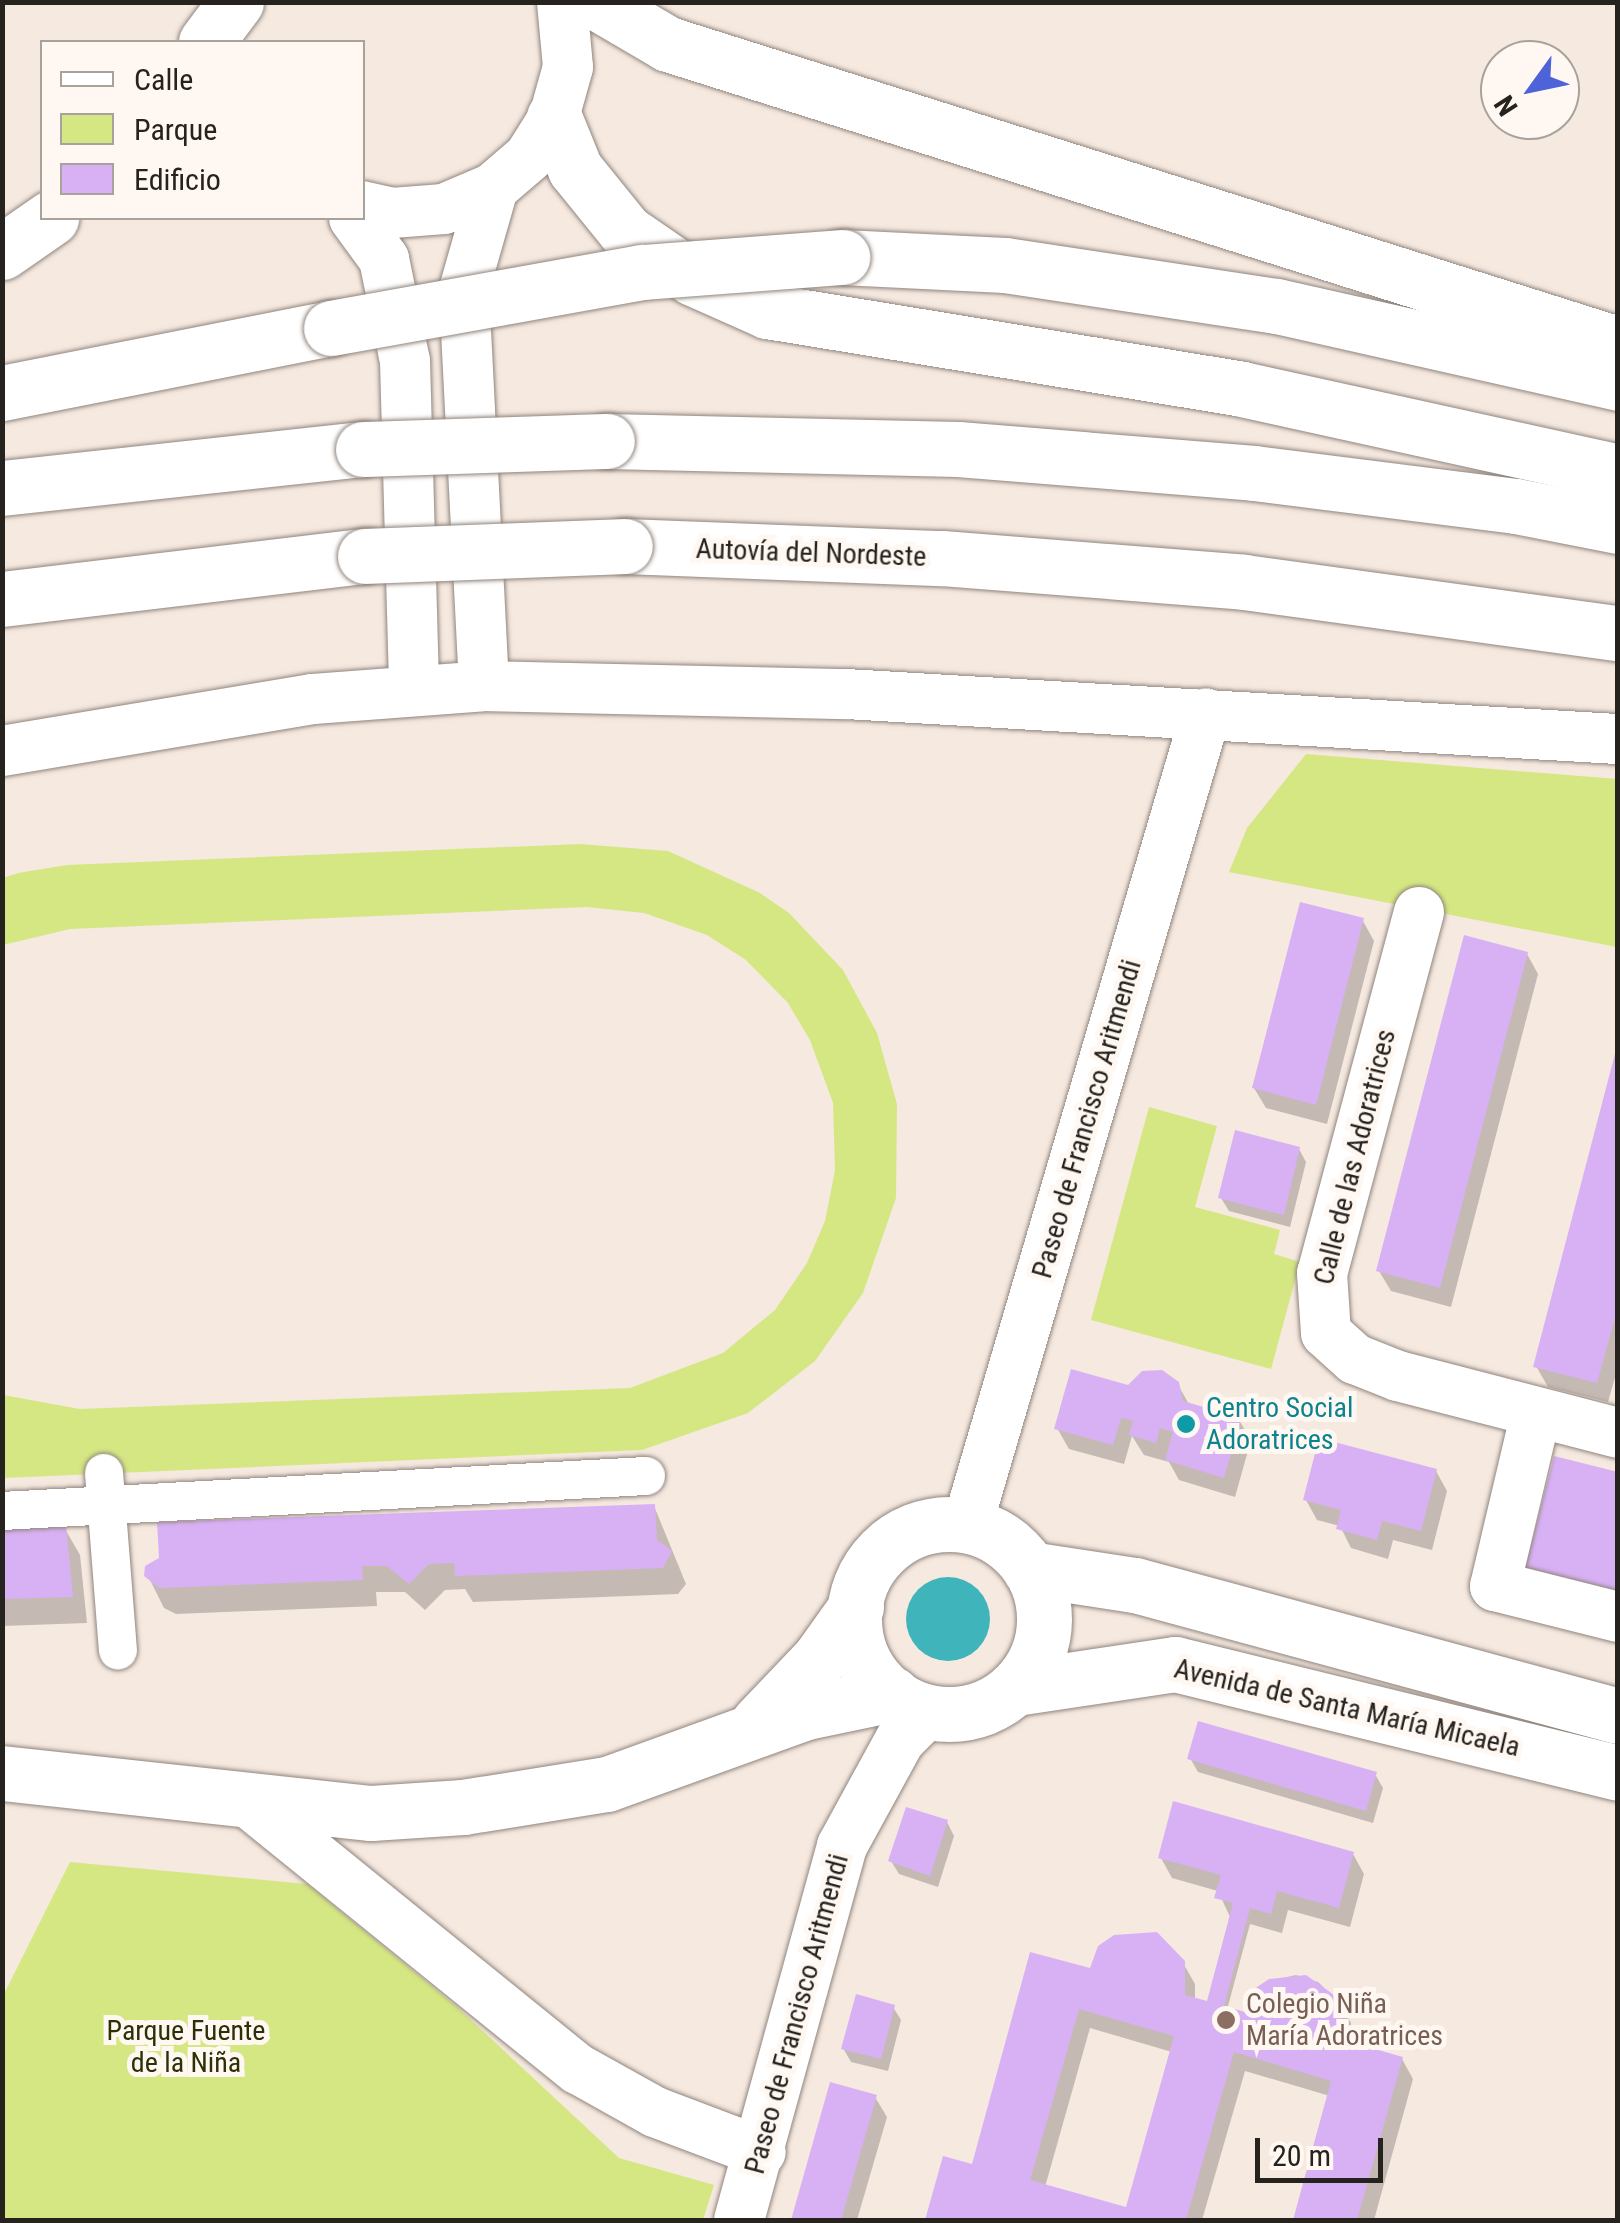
<!DOCTYPE html>
<meta charset="utf-8">
<style>
body{margin:0}
#map{position:relative;width:1620px;height:2223px;overflow:hidden;background:#f5e9e0;font-family:"Roboto Condensed",sans-serif}
div>[style]{position:absolute}
.green>*{inset:0;background:#d5e783}
.water>*{inset:0;background:#3fb4ba}
.round{border-radius:50%}
.shadow>*{inset:0;background:#0003}
.building>*{inset:0;background:#d8b1f5}
.roads{filter:drop-shadow(0 0 2px #90857d) drop-shadow(0 0 2px #90857d)}
.pedestrian>*{height:38px;margin:-19px;padding:0 19px;transform-origin:19px;border-radius:19px;background:#fff}
.minor>*{height:50px;margin:-25px;padding:0 25px;transform-origin:25px;border-radius:25px;background:#fff}
.tertiary>*{height:55px;margin:-27.5px;padding:0 27.5px;transform-origin:27.5px;border-radius:27.5px;background:#fff}
.tertiary>.ring{margin:-27.5px;padding:0;box-sizing:content-box;background:none;border:55px solid #fff;border-radius:50%}
.motorway>*{height:55px;margin:-27.5px;padding:0 27.5px;transform-origin:27.5px;border-radius:27.5px;background:#fff}
.bridges{filter:drop-shadow(0 0 2px #90857d) drop-shadow(0 0 2px #90857d)}
.motorway-bridge>*{height:55px;margin:-27.5px;padding:0 27.5px;transform-origin:27.5px;border-radius:27.5px;background:#fff}
.dots>*{width:28px;height:28px;translate:-50% -50%;box-sizing:border-box;border:5px solid #fff8f2;border-radius:50%}
span{translate:-50% -50%;white-space:nowrap;text-align:center;line-height:1.15;-webkit-text-stroke:10px #fff8f2;paint-order:stroke}
.street-label{font-size:28px;color:#26221e}
.culture-label{font-size:28px;color:#0d838f}
.left{translate:0 -50%;text-align:left}
.education-label{font-size:28px;color:#785e54}
.park-label{font-size:28px;color:#2b3105}
.frame{position:absolute;inset:0;border:5px solid #26221e;pointer-events:none}
.legend{position:absolute;left:40px;top:40px;width:325px;height:180px;box-sizing:border-box;background:#fff8f2;border:2px solid #a8a29d;margin:0;padding:12px 18px;list-style:none;font-size:30px;color:#26221e}
.legend li{display:flex;align-items:center;gap:20px;height:50px}
.legend b{width:50px;border:2px solid #a8a29d}
.north{position:absolute;left:1480px;top:40px;width:100px;height:100px;box-sizing:border-box;background:#fff8f2;border:2px solid #a8a29d;border-radius:50%;rotate:237deg;font-size:28px;font-weight:700;line-height:40px;text-align:center;color:#26221e}
.north::after{content:'';display:block;margin:auto;width:35px;height:45px;background:#4f63d9;clip-path:polygon(50% 0,100% 100%,50% 72%,0 100%)}
.scale{position:absolute;left:1255px;top:2138px;width:128px;height:45px;box-sizing:border-box;border:5px solid #26221e;border-top:0;padding-left:12px;font-size:30px;line-height:35px;white-space:nowrap;color:#26221e;-webkit-text-stroke:8px #fff8f2;paint-order:stroke}
</style>
<div id="map">
<div class="green">
<i style="clip-path:polygon(1306px 754px,1617px 779px,1617px 947px,1229px 872px,1247px 828px)"></i>
<i style="clip-path:polygon(580px 844px,668px 851px,760px 893px,789px 913px,843px 970px,877px 1033px,897px 1104px,896px 1198px,863px 1293px,815px 1361px,748px 1413px,642px 1450px,3px 1478px,3px 1395px,80px 1409px,630px 1388px,723px 1353px,775px 1310px,807px 1263px,825px 1221px,835px 1170px,833px 1103px,810px 1040px,788px 1003px,746px 960px,707px 935px,644px 913px,587px 907px,70px 929px,3px 945px,3px 878px,18px 873px,67px 865px)"></i>
<i style="clip-path:polygon(1149px 1107px,1217px 1126px,1195px 1207px,1280px 1230px,1274px 1254px,1300px 1262px,1271px 1369px,1091px 1320px)"></i>
<i style="clip-path:polygon(70px 1862px,307px 1884px,456px 2006px,619px 2158px,714px 2185px,703px 2220px,3px 2220px,3px 1996px)"></i>
</div>
<div class="water">
<i class="round" style="left:906px;top:1577px;width:84px;height:84px"></i>
</div>
<div class="shadow">
<i style="clip-path:polygon(1363px 921px,1374px 941px,1327px 1124px,1266px 1108px,1254px 1088px)"></i>
<i style="clip-path:polygon(1527px 954px,1538px 974px,1451px 1307px,1391px 1291px,1379px 1271px)"></i>
<i style="clip-path:polygon(1618px 1054px,1618px 1367px,1608px 1402px,1548px 1387px,1536px 1366px)"></i>
<i style="clip-path:polygon(1299px 1149px,1306px 1162px,1290px 1227px,1229px 1211px,1221px 1198px)"></i>
<i style="clip-path:polygon(1177px 1383px,1190px 1406px,1239px 1420px,1251px 1440px,1235px 1497px,1179px 1480px,1169px 1462px,1144px 1455px,1132px 1436px,1124px 1464px,1069px 1449px,1057px 1428px,1129px 1388px)"></i>
<i style="clip-path:polygon(1436px 1471px,1447px 1491px,1432px 1550px,1393px 1540px,1388px 1559px,1351px 1548px,1340px 1526px,1317px 1520px,1306px 1500px)"></i>
<i style="clip-path:polygon(654px 1506px,686px 1584px,678px 1594px,473px 1602px,465px 1589px,445px 1590px,425px 1610px,405px 1592px,376px 1592px,377px 1606px,176px 1614px,164px 1608px,146px 1572px)"></i>
<i style="clip-path:polygon(65px 1529px,80px 1555px,87px 1623px,2px 1626px,2px 1531px)"></i>
<i style="clip-path:polygon(1190px 1758px,1375px 1774px,1383px 1788px,1373px 1823px,1198px 1772px)"></i>
<i style="clip-path:polygon(947px 1822px,954px 1836px,938px 1887px,899px 1874px,891px 1861px)"></i>
<i style="clip-path:polygon(evenodd,1353px 1854px,1364px 1874px,1350px 1927px,1288px 1910px,1282px 1933px,1250px 1924px,1227px 2010px,1246px 2015px,1270px 1981px,1296px 1975px,1318px 1982px,1339px 2002px,1351px 2023px,1352px 2045px,1402px 2059px,1413px 2079px,1374px 2220px,1295px 2220px,1330px 2096px,1245px 2071px,1202px 2220px,927px 2220px,944px 2159px,973px 2167px,1091px 1971px,1183px 1963px,1195px 1984px,1195px 2001px,1208px 2004px,1231px 1919px,1218px 1891px,1172px 1878px,1161px 1858px,1353px 1854px,1090px 2028px,1172px 2052px,1127px 2210px,1045px 2187px,1090px 2028px)"></i>
<i style="clip-path:polygon(893px 2007px,901px 2020px,888px 2071px,851px 2062px,843px 2048px)"></i>
<i style="clip-path:polygon(832px 2085px,875px 2097px,887px 2117px,857px 2220px,794px 2220px)"></i>
</div>
<div class="building">
<i style="clip-path:polygon(1300px 902px,1364px 918px,1316px 1105px,1252px 1088px)"></i>
<i style="clip-path:polygon(1464px 935px,1528px 952px,1440px 1288px,1376px 1271px)"></i>
<i style="clip-path:polygon(1616px 1050px,1618px 1307px,1597px 1383px,1533px 1367px)"></i>
<i style="clip-path:polygon(1235px 1130px,1300px 1147px,1284px 1215px,1218px 1198px)"></i>
<i style="clip-path:polygon(1071px 1369px,1128px 1385px,1142px 1371px,1162px 1370px,1179px 1382px,1183px 1401px,1241px 1418px,1224px 1478px,1165px 1460px,1173px 1432px,1160px 1428px,1156px 1443px,1129px 1435px,1133px 1421px,1121px 1418px,1113px 1445px,1054px 1429px)"></i>
<i style="clip-path:polygon(1319px 1438px,1437px 1469px,1421px 1531px,1382px 1521px,1377px 1540px,1336px 1529px,1341px 1510px,1303px 1500px)"></i>
<i style="clip-path:polygon(1554px 1456px,1618px 1472px,1618px 1596px,1524px 1572px)"></i>
<i style="clip-path:polygon(655px 1504px,657px 1540px,672px 1551px,663px 1568px,455px 1576px,454px 1563px,429px 1564px,409px 1584px,387px 1566px,362px 1566px,363px 1580px,159px 1588px,144px 1576px,145px 1566px,159px 1558px,157px 1522px)"></i>
<i style="clip-path:polygon(66px 1526px,73px 1597px,2px 1599px,2px 1528px)"></i>
<i style="clip-path:polygon(1198px 1721px,1377px 1772px,1366px 1811px,1187px 1759px)"></i>
<i style="clip-path:polygon(evenodd,1173px 1801px,1354px 1852px,1339px 1908px,1277px 1891px,1271px 1914px,1250px 1908px,1224px 2006px,1245px 2012px,1257px 1987px,1269px 1979px,1306px 1975px,1341px 2000px,1343px 2040px,1403px 2057px,1357px 2220px,1293px 2220px,1331px 2081px,1234px 2052px,1186px 2220px,925px 2220px,943px 2156px,972px 2164px,1030px 1952px,1090px 1968px,1098px 1946px,1114px 1935px,1157px 1932px,1185px 1961px,1185px 1995px,1207px 2001px,1233px 1903px,1214px 1898px,1221px 1875px,1158px 1858px,1173px 1801px,1079px 2009px,1174px 2036px,1126px 2207px,1030px 2180px,1079px 2009px)"></i>
<i style="clip-path:polygon(906px 1807px,948px 1820px,930px 1876px,888px 1861px)"></i>
<i style="clip-path:polygon(856px 1994px,895px 2005px,881px 2059px,841px 2049px)"></i>
<i style="clip-path:polygon(830px 2082px,877px 2095px,841px 2220px,791px 2220px)"></i>
</div>
<div class="roads">
<div class="pedestrian">
<i style="left:104px;top:1473px;width:178px;rotate:85.5deg"></i>
<i style="left:2px;top:1511px;width:645px;rotate:-3.11deg"></i>
</div>
<div class="minor">
<i style="left:362px;top:206px;width:31px;rotate:13deg"></i>
<i style="left:392px;top:213px;width:52px;rotate:-4.4deg"></i>
<i style="left:444px;top:209px;width:53px;rotate:-23.2deg"></i>
<i style="left:493px;top:188px;width:48px;rotate:-40.7deg"></i>
<i style="left:529px;top:157px;width:47px;rotate:-58deg"></i>
<i style="left:554px;top:117px;width:52px;rotate:-74.4deg"></i>
<i style="left:568px;top:67px;width:65px;rotate:-95.3deg"></i>
<i style="left:354px;top:218px;width:51px;rotate:53.8deg"></i>
<i style="left:384px;top:259px;width:104px;rotate:78.4deg"></i>
<i style="left:405px;top:361px;width:330px;rotate:88.4deg"></i>
<i style="left:484px;top:686px;width:397px;rotate:-92.9deg"></i>
<i style="left:464px;top:290px;width:106px;rotate:-74.1deg"></i>
<i style="left:2px;top:751px;width:315px;rotate:-9.5deg"></i>
<i style="left:313px;top:699px;width:171px;rotate:-4.3deg"></i>
<i style="left:484px;top:686px;width:362px;rotate:1.3deg"></i>
<i style="left:846px;top:694px;width:773px;rotate:3.34deg"></i>
<i style="left:1419px;top:912px;width:374px;rotate:105deg"></i>
<i style="left:1322px;top:1273px;width:60px;rotate:86.2deg"></i>
<i style="left:1326px;top:1333px;width:39px;rotate:42deg"></i>
<i style="left:1355px;top:1359px;width:46px;rotate:21.6deg"></i>
<i style="left:1398px;top:1376px;width:227px;rotate:14.5deg"></i>
<i style="left:1536px;top:1413px;width:178px;rotate:103.3deg"></i>
<i style="left:1495px;top:1586px;width:127px;rotate:14.1deg"></i>
<i style="left:967px;top:1526px;width:847px;rotate:-73.62deg"></i>
<i style="left:249px;top:1803px;width:423px;rotate:39deg"></i>
<i style="left:578px;top:2069px;width:88px;rotate:29.2deg"></i>
<i style="left:655px;top:2112px;width:113px;rotate:20.7deg"></i>
<i style="left:739px;top:2220px;width:388px;rotate:-74.6deg"></i>
<i style="left:842px;top:1846px;width:121px;rotate:-61.3deg"></i>
<i style="left:900px;top:1740px;width:40px;rotate:-45deg"></i>
</div>
<div class="tertiary">
<i class="ring" style="left:854px;top:1524px;width:135px;height:135px"></i>
<i style="left:1030px;top:1569px;width:106px;rotate:8.7deg"></i>
<i style="left:1135px;top:1585px;width:500px;rotate:15.17deg"></i>
<i style="left:1015px;top:1688px;width:162px;rotate:-8.5deg"></i>
<i style="left:1175px;top:1664px;width:456px;rotate:13.8deg"></i>
<i style="left:758px;top:1723px;width:88px;rotate:-46.4deg"></i>
<i style="left:819px;top:1659px;width:64px;rotate:-54.6deg"></i>
<i style="left:2px;top:1773px;width:371px;rotate:6.2deg"></i>
<i style="left:371px;top:1813px;width:92px;rotate:-3.7deg"></i>
<i style="left:463px;top:1807px;width:146px;rotate:-9.1deg"></i>
<i style="left:607px;top:1784px;width:212px;rotate:-19.9deg"></i>
<i style="left:806px;top:1712px;width:88px;rotate:-11.8deg"></i>
</div>
<div class="motorway">
<i style="left:596px;top:2px;width:83px;rotate:30.3deg"></i>
<i style="left:668px;top:44px;width:996px;rotate:17.53deg"></i>
<i style="left:206px;top:42px;width:50px;rotate:-53.1deg"></i>
<i style="left:554px;top:117px;width:56px;rotate:68deg"></i>
<i style="left:575px;top:169px;width:81px;rotate:51deg"></i>
<i style="left:626px;top:232px;width:81px;rotate:34.5deg"></i>
<i style="left:693px;top:278px;width:81px;rotate:24deg"></i>
<i style="left:767px;top:311px;width:481px;rotate:9.3deg"></i>
<i style="left:1242px;top:389px;width:385px;rotate:12.4deg"></i>
<i style="left:2px;top:252px;width:60px;rotate:-34.8deg"></i>
<i style="left:842px;top:257px;width:163px;rotate:2.8deg"></i>
<i style="left:1005px;top:265px;width:275px;rotate:8.6deg"></i>
<i style="left:1277px;top:306px;width:350px;rotate:12.7deg"></i>
<i style="left:2px;top:393px;width:335px;rotate:-11.2deg"></i>
<i style="left:607px;top:441px;width:351px;rotate:1.3deg"></i>
<i style="left:958px;top:449px;width:297px;rotate:4.6deg"></i>
<i style="left:1254px;top:473px;width:264px;rotate:7.2deg"></i>
<i style="left:1516px;top:506px;width:104px;rotate:11.1deg"></i>
<i style="left:2px;top:488px;width:363px;rotate:-6.2deg"></i>
<i style="left:625px;top:546px;width:317px;rotate:2.2deg"></i>
<i style="left:942px;top:558px;width:303px;rotate:4.5deg"></i>
<i style="left:1244px;top:582px;width:377px;rotate:7.8deg"></i>
<i style="left:2px;top:599px;width:366px;rotate:-6.8deg"></i>
</div>
</div>
<div class="bridges">
<div class="motorway-bridge">
<i style="left:331px;top:328px;width:316px;rotate:-10.2deg"></i>
<i style="left:642px;top:272px;width:201px;rotate:-4.3deg"></i>
<i style="left:363px;top:449px;width:244px;rotate:-1.9deg"></i>
<i style="left:365px;top:556px;width:260px;rotate:-2.2deg"></i>
</div>
</div>
<div class="dots">
<i style="left:1186px;top:1424px;background:#0f9aa8"></i>
<i style="left:1226px;top:2020px;background:#8d6e63"></i>
</div>
<div class="street-label">
<span style="left:811px;top:553px;rotate:2deg">Autovía del Nordeste</span>
<span style="left:1087px;top:1119px;rotate:-74deg">Paseo de Francisco Aritmendi</span>
<span style="left:1355px;top:1157px;rotate:-76deg">Calle de las Adoratrices</span>
<span style="left:1347px;top:1708px;rotate:13deg">Avenida de Santa María Micaela</span>
<span style="left:797px;top:2014px;rotate:-75deg">Paseo de Francisco Aritmendi</span>
</div>
<div class="culture-label">
<span class="left" style="left:1206px;top:1424px">Centro Social<br>Adoratrices</span>
</div>
<div class="education-label">
<span class="left" style="left:1246px;top:2020px">Colegio Niña<br>María Adoratrices</span>
</div>
<div class="park-label">
<span style="left:186px;top:2047px">Parque Fuente<br>de la Niña</span>
</div>
<div class="frame"></div>
<ul class="legend">
<li><b style="height:12px;background:#fff"></b>Calle</li>
<li><b style="height:28px;background:#d5e783"></b>Parque</li>
<li><b style="height:28px;background:#d8b1f5"></b>Edificio</li>
</ul>
<div class="north">N</div>
<div class="scale">20 m</div>
</div>
